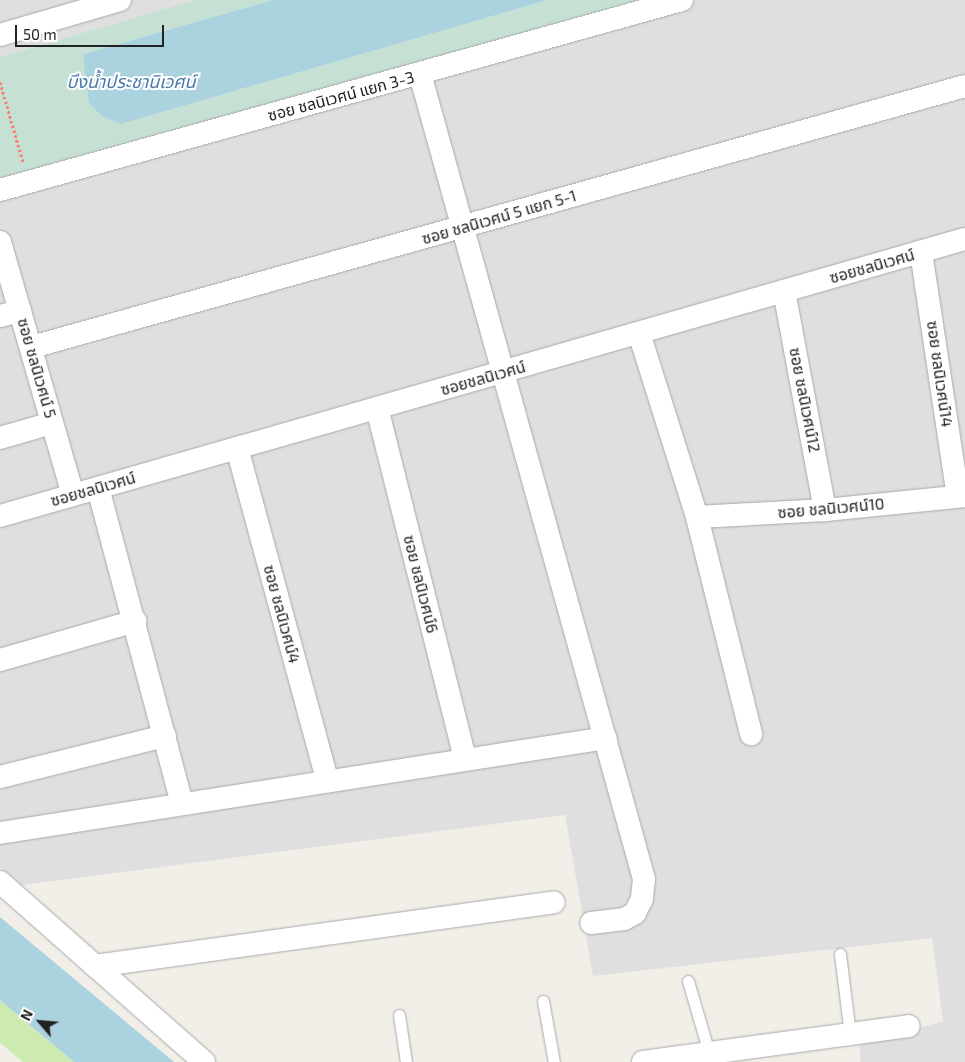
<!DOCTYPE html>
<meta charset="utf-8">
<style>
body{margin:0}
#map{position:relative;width:965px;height:1062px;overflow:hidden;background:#f2efe9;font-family:"Exo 2","Noto Sans Thai",sans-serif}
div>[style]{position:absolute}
.residential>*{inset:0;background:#e0dfdf}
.grass>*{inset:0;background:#cdebb0}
.wetland>*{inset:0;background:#c6e0d4}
.water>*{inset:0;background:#aad3df}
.path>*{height:3px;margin-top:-1.5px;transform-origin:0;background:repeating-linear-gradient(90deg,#fa8072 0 2.5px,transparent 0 5px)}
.roads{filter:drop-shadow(0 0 1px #a9a9a9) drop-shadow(0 0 1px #a9a9a9)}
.lane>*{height:11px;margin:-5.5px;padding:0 5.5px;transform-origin:5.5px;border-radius:5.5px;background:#fff}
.street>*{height:22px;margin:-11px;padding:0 11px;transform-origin:11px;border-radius:11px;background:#fff}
span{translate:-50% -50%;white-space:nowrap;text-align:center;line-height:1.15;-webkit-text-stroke:4px #fff;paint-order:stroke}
.street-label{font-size:16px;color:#222}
.water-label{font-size:18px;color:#4a7aab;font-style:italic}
.north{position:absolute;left:15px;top:997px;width:50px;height:50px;-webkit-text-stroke:4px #fff;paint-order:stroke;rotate:297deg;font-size:14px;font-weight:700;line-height:20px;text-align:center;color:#222}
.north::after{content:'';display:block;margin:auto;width:18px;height:22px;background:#222;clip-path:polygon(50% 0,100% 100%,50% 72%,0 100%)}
.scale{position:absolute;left:15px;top:25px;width:149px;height:22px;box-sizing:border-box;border:2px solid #222;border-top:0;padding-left:6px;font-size:15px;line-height:18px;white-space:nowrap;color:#222;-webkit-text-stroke:4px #fff;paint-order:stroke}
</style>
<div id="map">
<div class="residential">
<i style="clip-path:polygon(0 0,195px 0,0 57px)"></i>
<i style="clip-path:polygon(637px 0,965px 0,965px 1062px,861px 1062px,859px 1046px,943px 1021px,932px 938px,593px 976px,565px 815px,22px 885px,0 867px,0 184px)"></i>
</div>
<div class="grass">
<i style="clip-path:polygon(0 1000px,74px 1062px,23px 1062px,0 1043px)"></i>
</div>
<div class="wetland">
<i style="clip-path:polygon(195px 0,273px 0,83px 54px,121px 124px,548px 0,651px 0,0 186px,0 57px)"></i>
</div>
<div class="water">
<i style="clip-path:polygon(273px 0,548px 0,121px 124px,102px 116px,89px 103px,83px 54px)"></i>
<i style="clip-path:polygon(0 917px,174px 1062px,74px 1062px,0 1000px)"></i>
</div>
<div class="path">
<i style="left:0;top:82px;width:83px;rotate:74deg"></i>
</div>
<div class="roads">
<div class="lane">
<i style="left:840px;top:954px;width:81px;rotate:82.9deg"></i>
<i style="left:688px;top:981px;width:78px;rotate:73.7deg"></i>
<i style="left:543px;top:1001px;width:62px;rotate:79.8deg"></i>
<i style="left:399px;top:1015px;width:48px;rotate:81.5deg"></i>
</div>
<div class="street">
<i style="left:0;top:35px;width:125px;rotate:-16.3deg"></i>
<i style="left:420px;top:74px;width:836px;rotate:74.45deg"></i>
<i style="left:644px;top:879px;width:20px;rotate:96deg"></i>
<i style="left:642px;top:899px;width:16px;rotate:117deg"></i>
<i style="left:635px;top:913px;width:13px;rotate:151deg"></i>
<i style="left:624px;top:919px;width:33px;rotate:173deg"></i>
<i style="left:0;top:190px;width:708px;rotate:-15.57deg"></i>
<i style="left:0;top:242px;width:263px;rotate:73.9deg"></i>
<i style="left:921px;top:252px;width:247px;rotate:81.4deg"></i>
<i style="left:784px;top:291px;width:223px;rotate:79.4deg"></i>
<i style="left:0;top:316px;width:21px;rotate:-14deg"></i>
<i style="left:639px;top:333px;width:193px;rotate:72.5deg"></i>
<i style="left:697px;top:517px;width:224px;rotate:76deg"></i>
<i style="left:32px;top:347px;width:969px;rotate:-15.63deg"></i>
<i style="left:377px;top:408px;width:362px;rotate:75.9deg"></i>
<i style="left:0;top:438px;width:54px;rotate:-16.1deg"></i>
<i style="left:237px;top:448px;width:344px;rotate:74.8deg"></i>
<i style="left:98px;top:488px;width:326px;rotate:75.1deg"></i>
<i style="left:0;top:516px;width:1004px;rotate:-16.02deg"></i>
<i style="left:697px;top:517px;width:128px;rotate:-3.1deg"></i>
<i style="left:825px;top:510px;width:141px;rotate:-5.7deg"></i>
<i style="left:0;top:660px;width:141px;rotate:-16.1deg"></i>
<i style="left:0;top:777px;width:170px;rotate:-14deg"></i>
<i style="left:0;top:833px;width:613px;rotate:-8.91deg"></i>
<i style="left:0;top:882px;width:272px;rotate:41.4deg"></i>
<i style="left:95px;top:966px;width:463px;rotate:-7.9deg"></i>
<i style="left:643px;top:1062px;width:268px;rotate:-7.7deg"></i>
</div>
</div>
<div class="street-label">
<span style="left:341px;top:96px;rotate:-15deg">ซอย ชลนิเวศน์ แยก 3-3</span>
<span style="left:499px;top:217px;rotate:-16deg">ซอย ชลนิเวศน์ 5 แยก 5-1</span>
<span style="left:872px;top:266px;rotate:-16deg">ซอยชลนิเวศน์</span>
<span style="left:37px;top:368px;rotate:74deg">ซอย ชลนิเวศน์ 5</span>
<span style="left:940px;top:374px;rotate:82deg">ซอย ชลนิเวศน์14</span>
<span style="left:483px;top:378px;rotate:-16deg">ซอยชลนิเวศน์</span>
<span style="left:805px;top:400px;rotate:79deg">ซอย ชลนิเวศน์12</span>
<span style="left:93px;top:489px;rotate:-16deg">ซอยชลนิเวศน์</span>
<span style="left:831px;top:508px;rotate:-5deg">ซอย ชลนิเวศน์10</span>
<span style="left:421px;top:584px;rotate:76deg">ซอย ชลนิเวศน์6</span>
<span style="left:282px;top:614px;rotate:75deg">ซอย ชลนิเวศน์4</span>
</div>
<div class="water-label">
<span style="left:131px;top:81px">บึงน้ำประชานิเวศน์</span>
</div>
<div class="north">N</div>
<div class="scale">50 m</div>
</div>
